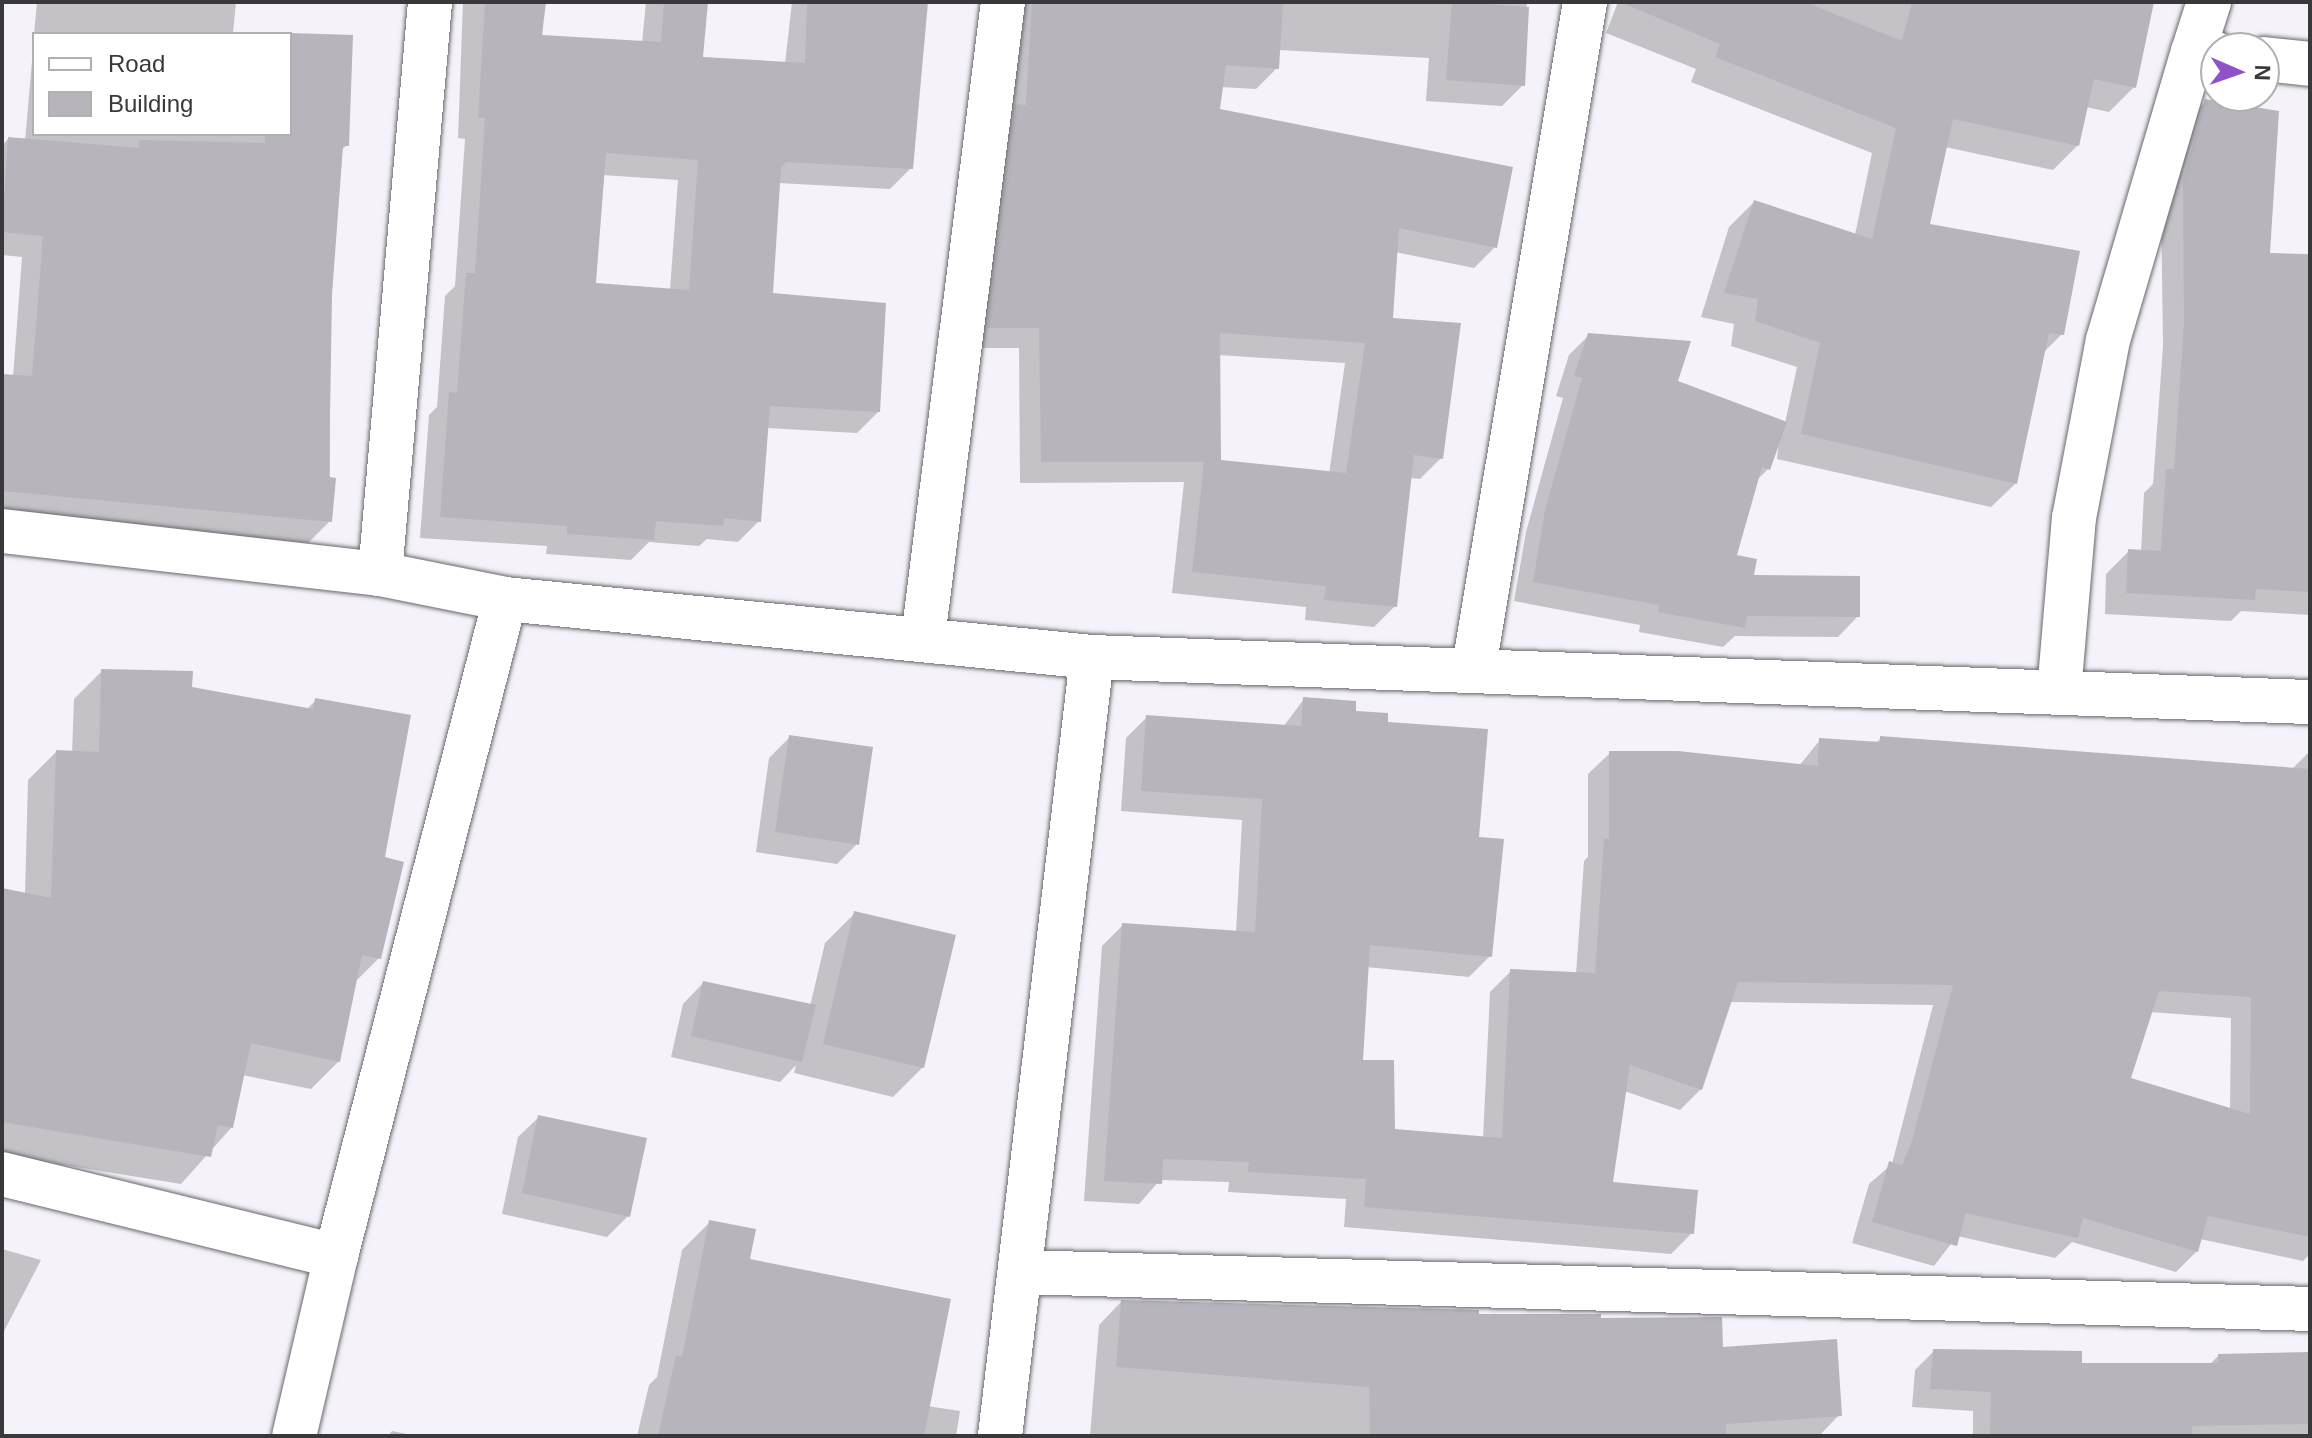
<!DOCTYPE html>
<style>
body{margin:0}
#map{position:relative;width:2312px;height:1438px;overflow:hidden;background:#f5f3f9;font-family:Arial,sans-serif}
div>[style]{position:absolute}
.shadow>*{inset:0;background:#0003}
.building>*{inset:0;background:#b7b4bb}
.roads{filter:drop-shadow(0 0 2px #69676d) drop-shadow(0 0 2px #69676d)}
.street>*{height:44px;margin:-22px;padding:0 22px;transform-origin:22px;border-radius:22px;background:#fff}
span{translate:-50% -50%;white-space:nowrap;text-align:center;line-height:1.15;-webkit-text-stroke:7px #fff;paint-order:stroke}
.frame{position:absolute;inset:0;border:4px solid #39383b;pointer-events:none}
.legend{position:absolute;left:32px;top:32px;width:260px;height:104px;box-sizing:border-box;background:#fff;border:2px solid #b0afb1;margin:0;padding:10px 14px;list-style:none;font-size:24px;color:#39383b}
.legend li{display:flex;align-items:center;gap:16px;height:40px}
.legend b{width:40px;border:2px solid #b0afb1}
.north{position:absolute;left:2200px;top:32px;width:80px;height:80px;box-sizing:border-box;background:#fff;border:2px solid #b0afb1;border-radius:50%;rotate:92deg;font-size:22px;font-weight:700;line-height:32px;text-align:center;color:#39383b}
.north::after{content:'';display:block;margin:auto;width:28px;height:36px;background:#9052c8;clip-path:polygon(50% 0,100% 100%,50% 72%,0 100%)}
</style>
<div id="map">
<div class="shadow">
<i style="clip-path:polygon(37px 2px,236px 2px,233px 33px,260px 34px,34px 34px)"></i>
<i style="clip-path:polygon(evenodd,463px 2px,544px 2px,542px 37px,642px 43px,646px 2px,705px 2px,701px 59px,785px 64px,792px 2px,926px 2px,911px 168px,890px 189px,778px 183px,771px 295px,878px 412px,857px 433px,767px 428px,759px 521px,738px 542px,707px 539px,699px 546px,649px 542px,631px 560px,546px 554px,547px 546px,420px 538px,429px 415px,437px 407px,445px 296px,455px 286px,465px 139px,458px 138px,463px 2px,602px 175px,678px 180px,670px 290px,594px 285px,602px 175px)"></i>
<i style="clip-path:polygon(evenodd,1014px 2px,1527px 2px,1523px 85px,1502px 106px,1426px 101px,1429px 58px,1278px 50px,1277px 68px,1256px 89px,1221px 87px,1218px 111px,1495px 247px,1474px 268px,1395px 252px,1391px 320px,1441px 458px,1420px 479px,1410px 478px,1395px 606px,1374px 627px,1305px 620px,1306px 607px,1172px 593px,1184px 482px,1020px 483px,1019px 348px,967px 348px,1014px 2px,1218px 355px,1345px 363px,1329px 474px,1219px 461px,1218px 355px)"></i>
<i style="clip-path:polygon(1618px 2px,2147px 2px,2134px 87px,2109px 112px,2086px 107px,2078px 145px,2053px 170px,1945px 147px,1928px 225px,2062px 334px,2042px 354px,2016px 483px,1991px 507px,1777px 459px,1779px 439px,1768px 469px,1756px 481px,1734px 557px,1752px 577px,1858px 616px,1838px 637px,1735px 636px,1723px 647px,1639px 632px,1640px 625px,1514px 601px,1526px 532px,1563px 398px,1556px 396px,1569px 355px,1589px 335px,1676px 382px,1785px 423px,1797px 367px,1731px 346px,1734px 324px,1701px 317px,1729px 227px,1754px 202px,1855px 235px,1872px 153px,1691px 82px,1696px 69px,1606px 33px)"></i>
<i style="clip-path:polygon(290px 35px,347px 145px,340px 151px,330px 295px,330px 521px,308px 543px,2px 513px,2px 376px,13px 377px,22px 257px,2px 255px,2px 146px,8px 139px,25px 141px,34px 38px,34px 134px,290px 134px)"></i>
<i style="clip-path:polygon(2206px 101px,2268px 253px,2310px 254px,2310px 615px,2241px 611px,2231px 621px,2105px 614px,2106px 574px,2129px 551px,2141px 552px,2144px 493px,2153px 484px,2163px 346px,2161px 204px,2184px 123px)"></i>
<i style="clip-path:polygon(102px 671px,306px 710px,316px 700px,383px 859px,379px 958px,354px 983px,339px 1061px,311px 1089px,242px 1075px,232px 1127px,181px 1184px,2px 1155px,2px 890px,25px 895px,28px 780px,56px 752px,72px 753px,74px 699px)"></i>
<i style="clip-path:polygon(evenodd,1304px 699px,1386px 723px,1477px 838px,1490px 956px,1469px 977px,1366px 967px,1361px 1062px,1393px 1131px,1483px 1139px,1490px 992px,1511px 971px,1576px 974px,1584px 861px,1588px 857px,1588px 774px,1610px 753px,1799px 766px,1820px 740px,1875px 744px,1881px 738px,2291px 770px,2310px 751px,2310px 1254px,2303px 1261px,2200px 1239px,2197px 1251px,2176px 1272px,2072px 1242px,2055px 1258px,1957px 1236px,1934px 1266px,1852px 1243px,1869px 1184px,1892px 1164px,1933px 1005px,1729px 1002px,1701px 1089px,1680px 1110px,1624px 1091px,1610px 1184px,1692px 1233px,1671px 1254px,1344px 1227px,1346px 1199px,1228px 1192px,1229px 1182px,1160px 1180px,1139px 1204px,1084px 1201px,1102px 946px,1123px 925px,1236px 933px,1242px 820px,1121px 811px,1126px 738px,1147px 717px,1283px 727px,1304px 699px,2150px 1012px,2231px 1018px,2230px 1110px,2128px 1080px,2150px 1012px)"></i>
<i style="clip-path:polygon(790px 737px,857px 844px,837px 864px,756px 852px,769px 758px)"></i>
<i style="clip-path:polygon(855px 913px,923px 1067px,893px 1097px,794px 1073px,796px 1065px,780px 1082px,671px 1057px,683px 1004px,703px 983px,810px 1006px,825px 943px)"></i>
<i style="clip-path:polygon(539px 1117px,628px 1216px,607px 1237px,502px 1214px,518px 1137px)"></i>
<i style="clip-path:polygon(710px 1222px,747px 1261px,927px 1406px,960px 1411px,956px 1436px,637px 1436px,649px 1385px,657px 1377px,682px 1250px)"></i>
<i style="clip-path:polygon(2px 1249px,41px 1260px,2px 1335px)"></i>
<i style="clip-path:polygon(1121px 1302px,1599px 1320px,1721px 1349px,1839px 1415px,1819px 1436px,1090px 1436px,1099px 1325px)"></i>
<i style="clip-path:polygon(1934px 1351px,2080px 1365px,2209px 1365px,2218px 1356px,2310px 1356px,2310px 1436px,1973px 1436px,1973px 1411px,1912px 1407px,1915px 1370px)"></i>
<i style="clip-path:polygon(392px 1431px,417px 1436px,388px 1436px)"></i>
</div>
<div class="building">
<i style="clip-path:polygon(evenodd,485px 2px,546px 2px,542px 35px,661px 42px,664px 2px,708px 2px,703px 57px,805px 63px,807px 2px,928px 2px,913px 169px,786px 162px,781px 168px,773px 293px,886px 303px,880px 412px,770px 406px,761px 522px,724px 518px,723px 526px,656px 521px,654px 540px,567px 534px,567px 526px,440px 517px,449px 392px,457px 393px,466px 273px,475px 273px,485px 118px,478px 118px,485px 2px,606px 153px,698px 160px,689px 290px,596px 283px,606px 153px)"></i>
<i style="clip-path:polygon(evenodd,1032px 2px,1283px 2px,1279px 69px,1226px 65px,1220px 109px,1513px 167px,1497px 248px,1399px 228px,1393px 318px,1461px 323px,1443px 459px,1414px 455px,1397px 607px,1324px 600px,1326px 586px,1192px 572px,1204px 462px,1041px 462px,1039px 328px,987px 328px,1015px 104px,1026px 105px,1032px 2px,1220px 333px,1365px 343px,1346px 473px,1221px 460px,1220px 333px)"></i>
<i style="clip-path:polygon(1452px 2px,1529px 7px,1525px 86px,1446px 80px)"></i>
<i style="clip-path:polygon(1620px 2px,1805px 2px,1902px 41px,1912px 2px,2154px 2px,2136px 88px,2094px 79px,2079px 146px,1953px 119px,1930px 224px,2080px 251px,2064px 335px,2049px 333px,2017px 484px,1801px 434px,1820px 343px,1755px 321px,1758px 299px,1724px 293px,1754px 200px,1872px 239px,1896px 128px,1715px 57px,1720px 44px)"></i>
<i style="clip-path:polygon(290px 33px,353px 35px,349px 146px,343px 146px,332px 295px,329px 477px,336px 478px,332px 522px,2px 491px,2px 374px,32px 376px,43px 236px,2px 232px,8px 137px,139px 148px,139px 140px,265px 143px,265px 134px,290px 134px)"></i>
<i style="clip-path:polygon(2205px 99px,2279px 111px,2270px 253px,2310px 255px,2310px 592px,2256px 589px,2255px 600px,2126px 593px,2128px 549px,2161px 551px,2166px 469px,2174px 469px,2184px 322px,2183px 180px)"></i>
<i style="clip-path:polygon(1588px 333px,1691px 341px,1678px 381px,1787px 422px,1770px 470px,1762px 467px,1737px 555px,1757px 559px,1754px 575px,1860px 576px,1860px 617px,1747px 616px,1745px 628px,1658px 612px,1659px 605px,1533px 582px,1545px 510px,1582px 378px,1574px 376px)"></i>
<i style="clip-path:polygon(101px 669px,193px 671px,192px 687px,313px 709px,315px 698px,411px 715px,385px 857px,404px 862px,381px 959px,362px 955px,340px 1062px,251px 1043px,233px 1128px,218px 1125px,211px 1157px,2px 1122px,2px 888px,51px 898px,56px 750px,99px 752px)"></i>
<i style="clip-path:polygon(evenodd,1303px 697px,1356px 701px,1356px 711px,1388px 713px,1388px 722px,1488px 729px,1479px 837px,1504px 839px,1492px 957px,1370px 945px,1363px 1060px,1394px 1060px,1395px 1129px,1502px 1138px,1510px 969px,1595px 973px,1604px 838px,1609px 839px,1609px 751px,1678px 751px,1818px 766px,1819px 738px,1880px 742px,1880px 736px,2310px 769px,2310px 1237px,2208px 1216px,2198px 1252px,2083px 1218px,2078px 1238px,1966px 1213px,1957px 1246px,1872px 1222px,1889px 1161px,1902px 1165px,1912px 1141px,1953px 985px,1738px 982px,1702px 1090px,1630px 1065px,1613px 1182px,1698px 1190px,1694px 1234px,1364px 1207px,1366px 1179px,1248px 1172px,1249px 1162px,1163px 1159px,1162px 1184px,1104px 1181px,1122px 923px,1255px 932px,1262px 799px,1141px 791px,1146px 715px,1301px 726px,1303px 697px,2159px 991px,2251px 997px,2250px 1114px,2131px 1078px,2159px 991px)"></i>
<i style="clip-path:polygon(789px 735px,873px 747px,859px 845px,775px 832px)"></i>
<i style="clip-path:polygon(854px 911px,956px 935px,924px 1068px,823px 1044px)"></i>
<i style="clip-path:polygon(703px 981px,816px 1005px,802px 1062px,691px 1036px)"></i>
<i style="clip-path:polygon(538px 1115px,647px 1138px,630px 1217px,522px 1193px)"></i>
<i style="clip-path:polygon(709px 1220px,756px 1229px,750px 1259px,951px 1299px,924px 1436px,658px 1436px,676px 1355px,682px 1357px)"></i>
<i style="clip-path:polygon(1121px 1300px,1479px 1310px,1479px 1314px,1601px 1314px,1601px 1318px,1722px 1317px,1723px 1347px,1837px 1339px,1842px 1416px,1726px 1424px,1726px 1436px,1370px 1436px,1369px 1387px,1116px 1367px)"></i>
<i style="clip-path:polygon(1933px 1349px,2082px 1351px,2082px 1363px,2218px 1363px,2218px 1354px,2310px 1352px,2310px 1424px,2192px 1426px,2192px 1435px,1990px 1436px,1991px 1392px,1930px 1389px)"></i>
</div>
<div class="roads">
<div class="street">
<i style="left:2209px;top:2px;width:52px;rotate:107.7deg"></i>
<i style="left:2193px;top:52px;width:23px;rotate:5deg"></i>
<i style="left:2264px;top:59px;width:46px;rotate:6.2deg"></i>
<i style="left:2px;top:531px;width:380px;rotate:6.5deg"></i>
<i style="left:380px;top:574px;width:127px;rotate:11.3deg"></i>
<i style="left:505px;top:599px;width:590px;rotate:5.64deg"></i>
<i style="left:1092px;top:657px;width:1219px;rotate:2.12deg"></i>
<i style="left:380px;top:574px;width:574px;rotate:-85deg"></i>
<i style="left:923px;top:638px;width:641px;rotate:-82.83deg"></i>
<i style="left:1474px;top:667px;width:674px;rotate:-80.52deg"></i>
<i style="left:2059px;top:692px;width:175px;rotate:-85.1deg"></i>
<i style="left:2074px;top:518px;width:181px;rotate:-79.2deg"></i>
<i style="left:2108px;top:340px;width:300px;rotate:-73.6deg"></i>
<i style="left:2px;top:1174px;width:344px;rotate:13.8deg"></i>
<i style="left:336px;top:1256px;width:185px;rotate:103.1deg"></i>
<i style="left:336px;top:1256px;width:678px;rotate:-75.57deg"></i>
<i style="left:1020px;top:1272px;width:1291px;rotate:1.64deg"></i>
<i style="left:1000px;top:1436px;width:784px;rotate:-83.26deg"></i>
</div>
</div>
<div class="frame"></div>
<ul class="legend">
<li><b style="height:10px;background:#fff"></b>Road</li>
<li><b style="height:22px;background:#b7b4bb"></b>Building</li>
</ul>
<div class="north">N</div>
</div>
